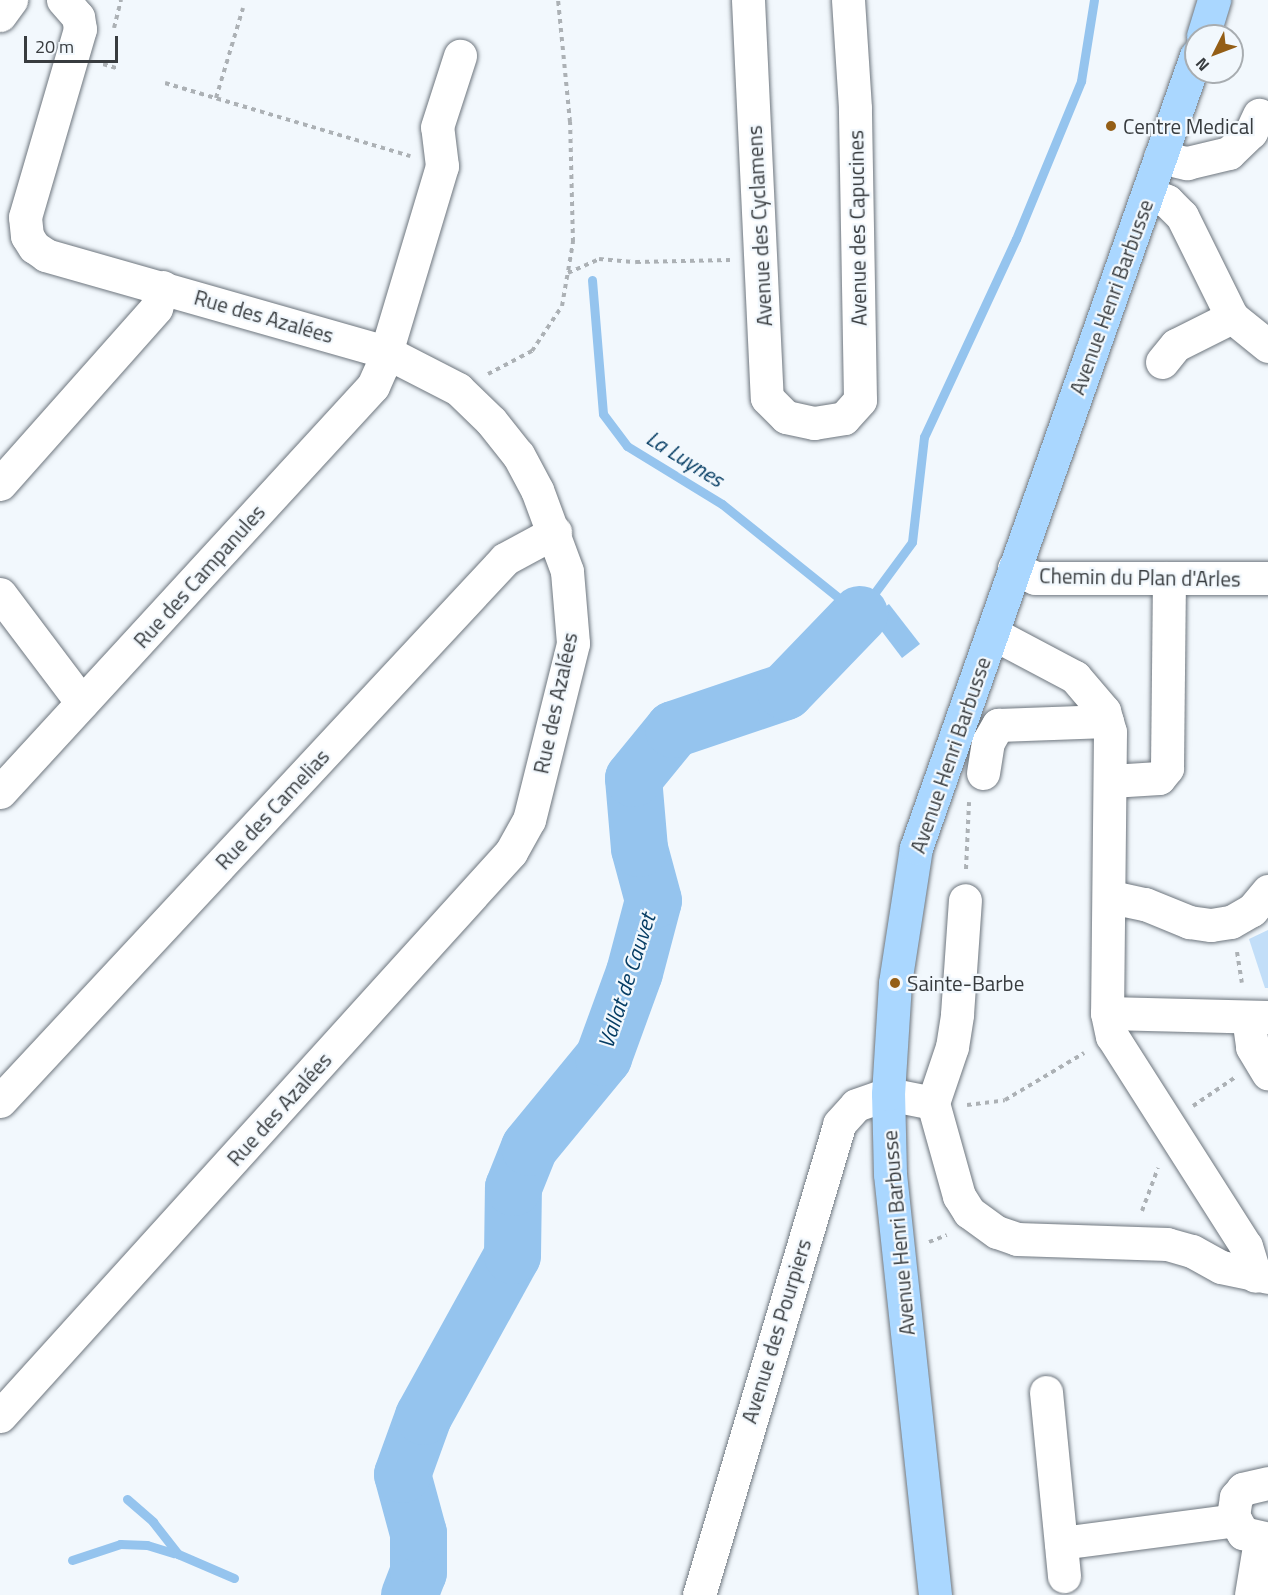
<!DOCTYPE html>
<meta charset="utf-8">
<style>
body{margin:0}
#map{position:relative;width:1268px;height:1595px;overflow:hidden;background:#f2f8fd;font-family:"Titillium Web",sans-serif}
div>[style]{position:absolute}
.green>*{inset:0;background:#c2def8}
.water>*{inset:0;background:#95c4ee}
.stream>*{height:9px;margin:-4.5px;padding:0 4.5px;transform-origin:4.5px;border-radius:4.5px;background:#95c4ee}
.river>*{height:57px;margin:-28.5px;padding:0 28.5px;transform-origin:28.5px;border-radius:28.5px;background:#95c4ee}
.path>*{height:4px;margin-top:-2px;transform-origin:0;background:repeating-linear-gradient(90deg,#acb1b5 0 4.5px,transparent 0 9px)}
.roads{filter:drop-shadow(0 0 2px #6e767e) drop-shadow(0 0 2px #6e767e)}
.minor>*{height:33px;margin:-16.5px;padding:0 16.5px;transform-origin:16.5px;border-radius:16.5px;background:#fff}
.major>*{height:33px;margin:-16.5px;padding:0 16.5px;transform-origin:16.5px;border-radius:16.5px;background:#aad7ff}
.dots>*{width:16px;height:16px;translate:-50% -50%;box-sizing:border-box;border:3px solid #f2f8fd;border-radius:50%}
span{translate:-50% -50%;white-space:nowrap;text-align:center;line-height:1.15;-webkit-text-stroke:4.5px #f2f8fd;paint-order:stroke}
.poi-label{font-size:21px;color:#383c3f}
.left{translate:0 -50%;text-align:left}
.street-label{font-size:21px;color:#383c3f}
.water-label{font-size:22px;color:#063d64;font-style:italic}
.north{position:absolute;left:1184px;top:24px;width:60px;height:60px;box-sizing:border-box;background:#f2f8fd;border:2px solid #a8adb1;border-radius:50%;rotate:228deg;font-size:16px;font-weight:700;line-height:24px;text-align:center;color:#383c3f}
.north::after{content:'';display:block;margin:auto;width:21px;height:27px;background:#945e16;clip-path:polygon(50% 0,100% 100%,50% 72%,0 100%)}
.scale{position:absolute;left:24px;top:36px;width:94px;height:27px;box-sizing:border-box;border:3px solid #383c3f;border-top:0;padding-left:8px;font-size:18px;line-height:21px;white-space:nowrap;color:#383c3f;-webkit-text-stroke:4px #f2f8fd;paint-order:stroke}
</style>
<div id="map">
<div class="green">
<i style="clip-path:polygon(1268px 930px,1268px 988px,1265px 988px,1249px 939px)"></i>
</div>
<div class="water">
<i style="clip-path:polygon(889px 604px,920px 644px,902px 658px,871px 617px)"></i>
</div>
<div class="stream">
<i style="left:592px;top:280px;width:134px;rotate:85.3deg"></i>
<i style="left:603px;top:414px;width:40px;rotate:53deg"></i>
<i style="left:627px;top:446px;width:111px;rotate:31.4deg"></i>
<i style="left:722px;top:504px;width:176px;rotate:38.8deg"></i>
<i style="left:859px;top:614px;width:89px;rotate:-53.6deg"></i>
<i style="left:912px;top:542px;width:106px;rotate:-83.5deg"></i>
<i style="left:924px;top:437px;width:218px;rotate:-65.1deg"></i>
<i style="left:1016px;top:239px;width:171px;rotate:-67.6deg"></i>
<i style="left:1081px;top:81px;width:82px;rotate:-80.9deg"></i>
<i style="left:127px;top:1499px;width:35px;rotate:41deg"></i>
<i style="left:153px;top:1522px;width:41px;rotate:52deg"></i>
<i style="left:178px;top:1554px;width:61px;rotate:23.2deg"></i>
<i style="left:72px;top:1560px;width:51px;rotate:-18.4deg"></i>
<i style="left:120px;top:1544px;width:27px;rotate:2deg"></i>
<i style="left:147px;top:1545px;width:28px;rotate:17deg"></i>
</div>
<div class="river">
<i style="left:409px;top:1595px;width:25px;rotate:-69deg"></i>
<i style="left:418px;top:1572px;width:39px;rotate:-90deg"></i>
<i style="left:418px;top:1533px;width:61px;rotate:-105.2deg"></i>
<i style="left:402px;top:1474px;width:62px;rotate:-70.1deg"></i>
<i style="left:423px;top:1416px;width:184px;rotate:-61.1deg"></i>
<i style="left:512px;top:1255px;width:68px;rotate:-89.2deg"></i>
<i style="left:513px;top:1187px;width:43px;rotate:-68.2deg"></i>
<i style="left:529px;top:1147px;width:117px;rotate:-50.6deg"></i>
<i style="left:603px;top:1057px;width:90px;rotate:-70deg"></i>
<i style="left:634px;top:972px;width:74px;rotate:-75.2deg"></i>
<i style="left:653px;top:900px;width:54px;rotate:-105.1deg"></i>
<i style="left:639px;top:848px;width:70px;rotate:-94.9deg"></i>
<i style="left:633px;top:778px;width:63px;rotate:-50.8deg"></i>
<i style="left:673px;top:729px;width:118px;rotate:-18.7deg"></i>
<i style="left:785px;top:691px;width:107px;rotate:-46.1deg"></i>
</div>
<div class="path">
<i style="left:114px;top:28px;width:29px;rotate:-76deg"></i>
<i style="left:103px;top:64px;width:14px;rotate:17deg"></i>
<i style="left:165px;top:83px;width:256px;rotate:16.6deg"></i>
<i style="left:216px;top:98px;width:94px;rotate:-73.3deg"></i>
<i style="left:568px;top:273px;width:34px;rotate:-24deg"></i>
<i style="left:599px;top:259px;width:37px;rotate:5deg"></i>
<i style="left:636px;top:262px;width:94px;rotate:-1.2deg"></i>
<i style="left:488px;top:374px;width:50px;rotate:-27.6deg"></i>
<i style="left:532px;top:351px;width:54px;rotate:-56.3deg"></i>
<i style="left:562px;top:306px;width:65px;rotate:-80.2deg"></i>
<i style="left:573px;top:242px;width:120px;rotate:-91.4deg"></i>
<i style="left:570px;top:122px;width:123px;rotate:-95.6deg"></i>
<i style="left:966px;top:869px;width:67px;rotate:-87.4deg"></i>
<i style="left:1237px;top:952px;width:31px;rotate:81deg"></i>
<i style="left:967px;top:1105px;width:38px;rotate:-7deg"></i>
<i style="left:1005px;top:1100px;width:92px;rotate:-30.7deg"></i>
<i style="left:1193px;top:1106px;width:50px;rotate:-34.3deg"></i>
<i style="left:1142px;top:1211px;width:46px;rotate:-69.6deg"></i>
<i style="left:929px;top:1242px;width:19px;rotate:-21deg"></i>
</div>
<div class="roads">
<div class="minor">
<i style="left:748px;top:0;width:398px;rotate:87.3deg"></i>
<i style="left:767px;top:398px;width:27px;rotate:45deg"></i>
<i style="left:786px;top:417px;width:29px;rotate:12deg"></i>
<i style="left:814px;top:423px;width:30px;rotate:-9deg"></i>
<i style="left:844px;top:418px;width:24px;rotate:-48deg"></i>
<i style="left:860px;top:400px;width:292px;rotate:-91deg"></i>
<i style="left:855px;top:108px;width:108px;rotate:-93.7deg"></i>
<i style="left:0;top:15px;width:19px;rotate:-54deg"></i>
<i style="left:1160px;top:157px;width:28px;rotate:13deg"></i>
<i style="left:1187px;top:163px;width:43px;rotate:-13.4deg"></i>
<i style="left:1229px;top:153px;width:30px;rotate:-44deg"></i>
<i style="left:1251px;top:132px;width:19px;rotate:-65deg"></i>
<i style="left:1148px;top:193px;width:21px;rotate:23deg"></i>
<i style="left:1167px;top:201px;width:21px;rotate:45deg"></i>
<i style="left:1182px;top:216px;width:113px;rotate:63.7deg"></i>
<i style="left:1232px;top:317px;width:46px;rotate:38.9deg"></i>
<i style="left:1162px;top:362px;width:22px;rotate:-51deg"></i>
<i style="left:1176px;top:345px;width:63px;rotate:-26.6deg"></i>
<i style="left:0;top:484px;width:235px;rotate:-48.4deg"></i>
<i style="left:156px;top:308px;width:22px;rotate:-72deg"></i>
<i style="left:1014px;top:568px;width:23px;rotate:25deg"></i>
<i style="left:1035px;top:578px;width:233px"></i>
<i style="left:0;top:594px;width:136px;rotate:53deg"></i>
<i style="left:992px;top:633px;width:94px;rotate:27.9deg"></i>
<i style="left:1075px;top:677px;width:45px;rotate:49.5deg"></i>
<i style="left:1104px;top:711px;width:22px;rotate:74deg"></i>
<i style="left:1110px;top:732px;width:281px;rotate:90.6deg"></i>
<i style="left:1107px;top:1013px;width:24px;rotate:78deg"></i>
<i style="left:1112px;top:1036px;width:249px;rotate:57.5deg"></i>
<i style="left:1246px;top:1246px;width:31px;rotate:73deg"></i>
<i style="left:983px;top:773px;width:31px;rotate:-81deg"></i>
<i style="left:988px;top:742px;width:20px;rotate:-60deg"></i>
<i style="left:998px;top:725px;width:109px;rotate:-2.1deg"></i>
<i style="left:1111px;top:781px;width:48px;rotate:-3.6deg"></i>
<i style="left:1159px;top:778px;width:13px;rotate:-51deg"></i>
<i style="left:1167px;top:768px;width:190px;rotate:-89.4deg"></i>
<i style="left:0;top:792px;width:551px;rotate:-47.43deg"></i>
<i style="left:373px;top:386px;width:22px;rotate:-66deg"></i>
<i style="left:382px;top:366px;width:209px;rotate:-73.3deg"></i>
<i style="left:442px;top:166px;width:39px;rotate:-97deg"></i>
<i style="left:437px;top:127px;width:75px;rotate:-72.1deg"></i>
<i style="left:1111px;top:897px;width:35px;rotate:12deg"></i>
<i style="left:1145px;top:904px;width:48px;rotate:22.2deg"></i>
<i style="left:1189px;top:922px;width:22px;rotate:8deg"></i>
<i style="left:1211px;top:925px;width:20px;rotate:-9deg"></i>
<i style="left:1231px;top:922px;width:24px;rotate:-30deg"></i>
<i style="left:1252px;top:910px;width:25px;rotate:-50deg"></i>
<i style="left:1107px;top:1013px;width:161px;rotate:1.4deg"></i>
<i style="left:1248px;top:1017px;width:30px;rotate:82deg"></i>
<i style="left:1252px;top:1047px;width:31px;rotate:59deg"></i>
<i style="left:0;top:1101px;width:741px;rotate:-47.02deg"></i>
<i style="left:505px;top:559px;width:57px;rotate:-28.4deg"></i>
<i style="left:933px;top:1103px;width:59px;rotate:-71.3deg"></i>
<i style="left:952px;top:1047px;width:33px;rotate:-81deg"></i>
<i style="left:957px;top:1014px;width:114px;rotate:-86deg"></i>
<i style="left:1046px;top:1392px;width:185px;rotate:84.4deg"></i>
<i style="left:0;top:1416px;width:761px;rotate:-47.82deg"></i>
<i style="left:511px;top:852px;width:37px;rotate:-61deg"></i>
<i style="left:529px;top:820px;width:182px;rotate:-76deg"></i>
<i style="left:573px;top:643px;width:72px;rotate:-94.8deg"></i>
<i style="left:567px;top:571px;width:86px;rotate:-110.3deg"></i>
<i style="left:537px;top:490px;width:40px;rotate:-118deg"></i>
<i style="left:518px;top:455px;width:43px;rotate:-128.5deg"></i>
<i style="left:491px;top:421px;width:46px;rotate:-135.9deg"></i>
<i style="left:458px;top:389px;width:81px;rotate:-152.8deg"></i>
<i style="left:386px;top:352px;width:354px;rotate:-164.1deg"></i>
<i style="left:46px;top:255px;width:14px;rotate:-146deg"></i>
<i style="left:34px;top:247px;width:13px;rotate:-122deg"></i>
<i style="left:27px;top:236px;width:19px;rotate:-96deg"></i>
<i style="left:25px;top:217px;width:196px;rotate:-73.7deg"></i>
<i style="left:80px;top:29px;width:12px;rotate:-99deg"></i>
<i style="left:78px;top:17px;width:23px;rotate:-131deg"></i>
<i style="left:1268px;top:1483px;width:26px;rotate:167deg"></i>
<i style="left:1243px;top:1489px;width:11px;rotate:131deg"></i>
<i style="left:1236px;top:1497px;width:19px;rotate:99deg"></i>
<i style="left:1233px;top:1516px;width:20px;rotate:60deg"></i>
<i style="left:1243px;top:1533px;width:26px;rotate:13deg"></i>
<i style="left:1061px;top:1543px;width:176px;rotate:-7.5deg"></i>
<i style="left:699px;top:1595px;width:491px;rotate:-73.4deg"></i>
<i style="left:839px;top:1124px;width:25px;rotate:-48deg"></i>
<i style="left:856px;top:1105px;width:34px;rotate:-19deg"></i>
<i style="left:888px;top:1094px;width:46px;rotate:11.3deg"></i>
<i style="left:933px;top:1103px;width:97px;rotate:74.4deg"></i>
<i style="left:959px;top:1196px;width:19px;rotate:58deg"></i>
<i style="left:969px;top:1212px;width:34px;rotate:36deg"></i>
<i style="left:997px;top:1232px;width:21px;rotate:19deg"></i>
<i style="left:1017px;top:1239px;width:150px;rotate:1.9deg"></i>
<i style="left:1167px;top:1244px;width:26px;rotate:16deg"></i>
<i style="left:1192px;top:1251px;width:33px;rotate:29deg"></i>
<i style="left:1221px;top:1267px;width:48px;rotate:12deg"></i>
<i style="left:1251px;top:1595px;width:56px;rotate:-80.7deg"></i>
</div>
<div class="major">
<i style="left:1203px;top:36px;width:38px;rotate:-73deg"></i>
<i style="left:935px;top:1595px;width:423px;rotate:-96.1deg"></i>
<i style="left:890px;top:1174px;width:80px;rotate:-91.4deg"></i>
<i style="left:888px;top:1094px;width:111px;rotate:-86.4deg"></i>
<i style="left:895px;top:983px;width:137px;rotate:-81.2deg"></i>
<i style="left:916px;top:848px;width:840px;rotate:-70.53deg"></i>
</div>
</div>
<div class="dots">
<i style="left:1111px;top:126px;background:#945e16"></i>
<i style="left:895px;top:983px;background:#945e16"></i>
</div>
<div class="poi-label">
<span class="left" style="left:1123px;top:126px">Centre Medical</span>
<span class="left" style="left:907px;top:983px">Sainte-Barbe</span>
</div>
<div class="street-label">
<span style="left:759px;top:226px;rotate:-93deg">Avenue des Cyclamens</span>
<span style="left:857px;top:228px;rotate:-91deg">Avenue des Capucines</span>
<span style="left:1111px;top:297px;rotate:-70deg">Avenue Henri Barbusse</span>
<span style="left:264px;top:316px;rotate:16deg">Rue des Azalées</span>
<span style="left:199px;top:576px;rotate:-48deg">Rue des Campanules</span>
<span style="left:1140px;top:577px;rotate:1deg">Chemin du Plan d'Arles</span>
<span style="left:555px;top:703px;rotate:-78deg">Rue des Azalées</span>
<span style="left:950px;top:755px;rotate:-71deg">Avenue Henri Barbusse</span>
<span style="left:272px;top:809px;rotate:-47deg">Rue des Camelias</span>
<span style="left:279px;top:1109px;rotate:-48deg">Rue des Azalées</span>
<span style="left:898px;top:1233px;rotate:-95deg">Avenue Henri Barbusse</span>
<span style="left:776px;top:1331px;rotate:-73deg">Avenue des Pourpiers</span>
</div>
<div class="water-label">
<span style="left:685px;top:459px;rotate:32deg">La Luynes</span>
<span style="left:627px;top:981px;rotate:-72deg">Vallat de Cauvet</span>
</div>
<div class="north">N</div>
<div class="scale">20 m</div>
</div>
